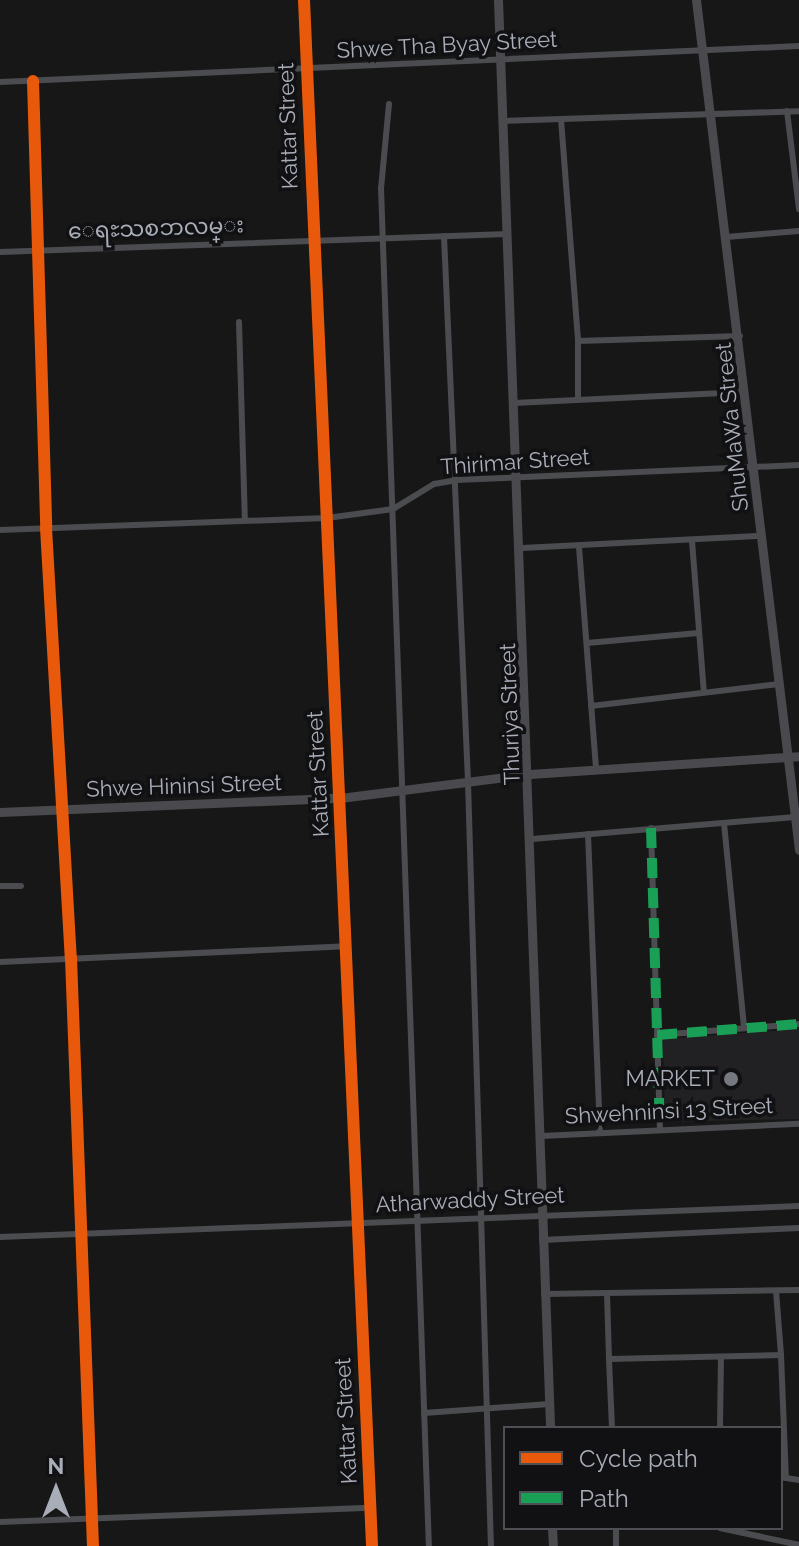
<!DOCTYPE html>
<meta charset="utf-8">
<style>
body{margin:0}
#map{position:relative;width:799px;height:1546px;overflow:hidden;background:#171717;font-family:Raleway,"Noto Sans Myanmar",sans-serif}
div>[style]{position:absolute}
.built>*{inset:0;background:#212123}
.street>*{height:6px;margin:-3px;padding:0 3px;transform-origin:3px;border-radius:3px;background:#4b4c50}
.secondary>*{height:9px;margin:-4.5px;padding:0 4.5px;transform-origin:4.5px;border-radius:4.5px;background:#4a4a4e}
.quiet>*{height:10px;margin-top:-5px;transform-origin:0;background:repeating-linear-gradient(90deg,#1a9f57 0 20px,transparent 0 30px)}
.cycleway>*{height:12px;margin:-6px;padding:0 6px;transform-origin:6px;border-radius:6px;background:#e8590c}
.dots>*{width:22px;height:22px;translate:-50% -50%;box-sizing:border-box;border:4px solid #111113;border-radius:50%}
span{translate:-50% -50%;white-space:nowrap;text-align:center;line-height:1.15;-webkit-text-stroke:7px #111113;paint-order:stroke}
.street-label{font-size:22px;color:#a8adb8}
.poi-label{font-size:22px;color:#a8adb8}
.right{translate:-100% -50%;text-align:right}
.legend{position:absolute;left:503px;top:1426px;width:280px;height:104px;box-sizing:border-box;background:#111113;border:2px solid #4d4f55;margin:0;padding:10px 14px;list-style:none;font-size:24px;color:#a8adb8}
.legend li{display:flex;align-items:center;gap:16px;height:40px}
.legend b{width:40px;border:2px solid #4d4f55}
.north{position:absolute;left:16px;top:1450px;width:80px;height:80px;-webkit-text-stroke:6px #111113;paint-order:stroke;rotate:0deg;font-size:22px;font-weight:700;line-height:32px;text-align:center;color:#a8adb8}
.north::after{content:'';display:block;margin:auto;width:28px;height:36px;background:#a8adb8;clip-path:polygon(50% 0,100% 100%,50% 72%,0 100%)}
</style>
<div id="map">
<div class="built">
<i style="clip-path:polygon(799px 1029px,799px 1119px,665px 1122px,663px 1039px)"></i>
</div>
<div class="street">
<i style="left:33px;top:81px;width:447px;rotate:88.3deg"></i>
<i style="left:46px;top:528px;width:431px;rotate:86.7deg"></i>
<i style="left:71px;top:958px;width:588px;rotate:87.86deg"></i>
<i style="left:0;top:82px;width:800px;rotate:-2.58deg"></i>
<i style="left:389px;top:104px;width:84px;rotate:95.4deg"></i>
<i style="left:381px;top:188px;width:1359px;rotate:87.98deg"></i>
<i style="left:787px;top:111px;width:99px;rotate:83deg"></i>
<i style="left:561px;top:119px;width:223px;rotate:85.6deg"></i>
<i style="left:504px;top:121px;width:295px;rotate:-1.9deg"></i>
<i style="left:444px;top:236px;width:547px;rotate:87.48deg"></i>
<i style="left:468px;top:782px;width:764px;rotate:88.28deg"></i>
<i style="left:726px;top:237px;width:73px;rotate:-4.7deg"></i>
<i style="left:0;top:252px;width:508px;rotate:-2.03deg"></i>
<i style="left:239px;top:322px;width:198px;rotate:88.3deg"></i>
<i style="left:578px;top:399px;width:58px;rotate:-90deg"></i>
<i style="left:578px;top:341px;width:162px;rotate:-1.8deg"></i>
<i style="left:514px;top:403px;width:231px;rotate:-2.7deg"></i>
<i style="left:0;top:530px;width:327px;rotate:-2.1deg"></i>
<i style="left:327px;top:518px;width:67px;rotate:-7.8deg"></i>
<i style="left:393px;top:509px;width:48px;rotate:-31.4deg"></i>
<i style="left:434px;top:484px;width:22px;rotate:-10deg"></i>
<i style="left:456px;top:480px;width:343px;rotate:-2.5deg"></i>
<i style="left:692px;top:541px;width:152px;rotate:85.5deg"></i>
<i style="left:579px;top:547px;width:224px;rotate:85.6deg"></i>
<i style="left:522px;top:548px;width:240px;rotate:-2.9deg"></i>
<i style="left:587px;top:643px;width:112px;rotate:-5.1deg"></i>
<i style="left:591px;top:706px;width:187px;rotate:-6.7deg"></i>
<i style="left:724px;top:823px;width:206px;rotate:84.4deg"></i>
<i style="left:651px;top:828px;width:299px;rotate:88.3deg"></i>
<i style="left:588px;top:834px;width:298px;rotate:87.7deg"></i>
<i style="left:532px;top:839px;width:264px;rotate:-4.8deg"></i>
<i style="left:0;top:886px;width:21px"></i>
<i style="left:0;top:962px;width:346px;rotate:-2.6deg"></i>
<i style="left:657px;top:1035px;width:142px;rotate:-4.4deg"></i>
<i style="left:541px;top:1136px;width:258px;rotate:-2.7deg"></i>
<i style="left:0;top:1237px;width:800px;rotate:-2.22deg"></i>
<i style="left:542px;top:1240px;width:257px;rotate:-2.7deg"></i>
<i style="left:776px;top:1291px;width:64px;rotate:85.5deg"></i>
<i style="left:544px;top:1294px;width:255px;rotate:-0.9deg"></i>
<i style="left:607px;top:1294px;width:65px;rotate:88.2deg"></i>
<i style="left:424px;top:1413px;width:126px;rotate:-4.1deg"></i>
<i style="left:612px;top:1428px;width:69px;rotate:-92.5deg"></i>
<i style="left:609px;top:1359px;width:172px;rotate:-1.3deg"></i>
<i style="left:781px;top:1355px;width:123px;rotate:87.7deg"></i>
<i style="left:786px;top:1478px;width:5px;rotate:-169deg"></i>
<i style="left:720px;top:1428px;width:70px;rotate:-89.2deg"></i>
<i style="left:786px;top:1478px;width:13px;rotate:9deg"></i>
<i style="left:0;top:1522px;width:370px;rotate:-2.2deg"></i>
<i style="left:616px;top:1528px;width:18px;rotate:90deg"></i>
<i style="left:720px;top:1528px;width:81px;rotate:12.1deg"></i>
</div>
<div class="secondary">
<i style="left:304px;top:0;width:1547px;rotate:87.48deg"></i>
<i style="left:498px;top:0;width:1429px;rotate:87.91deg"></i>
<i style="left:696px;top:0;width:856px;rotate:83.09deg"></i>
<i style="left:0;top:812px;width:340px;rotate:-2.4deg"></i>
<i style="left:340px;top:798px;width:192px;rotate:-7.2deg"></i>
<i style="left:530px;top:774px;width:270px;rotate:-3.8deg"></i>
<i style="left:552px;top:1528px;width:18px;rotate:87deg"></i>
</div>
<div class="quiet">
<i style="left:651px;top:828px;width:299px;rotate:88.3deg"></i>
<i style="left:657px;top:1035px;width:142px;rotate:-4.4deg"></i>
</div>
<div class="cycleway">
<i style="left:304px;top:0;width:1547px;rotate:87.48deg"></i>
<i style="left:33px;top:81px;width:447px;rotate:88.3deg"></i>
<i style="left:46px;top:528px;width:431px;rotate:86.7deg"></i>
<i style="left:71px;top:958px;width:588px;rotate:87.86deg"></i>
</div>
<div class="dots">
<i style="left:731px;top:1079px;background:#757880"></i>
</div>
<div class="street-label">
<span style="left:447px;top:45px;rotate:-3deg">Shwe Tha Byay Street</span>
<span style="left:288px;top:126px;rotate:-92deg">Kattar Street</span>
<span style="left:156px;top:228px;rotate:-2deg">ေရႊသစၥာလမ္း</span>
<span style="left:732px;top:427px;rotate:-96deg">ShuMaWa Street</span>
<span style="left:515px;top:462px;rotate:-4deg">Thirimar Street</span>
<span style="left:510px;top:714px;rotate:-92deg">Thuriya Street</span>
<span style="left:318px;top:774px;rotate:-93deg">Kattar Street</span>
<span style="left:184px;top:786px;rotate:-2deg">Shwe Hininsi Street</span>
<span style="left:669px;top:1111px;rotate:-3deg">Shwehninsi 13 Street</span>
<span style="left:470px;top:1200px;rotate:-3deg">Atharwaddy Street</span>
<span style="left:346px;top:1421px;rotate:-93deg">Kattar Street</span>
</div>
<div class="poi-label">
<span class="right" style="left:715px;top:1079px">MARKET</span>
</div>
<ul class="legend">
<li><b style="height:10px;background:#e8590c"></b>Cycle path</li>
<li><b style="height:10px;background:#1a9f57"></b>Path</li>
</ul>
<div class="north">N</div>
</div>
